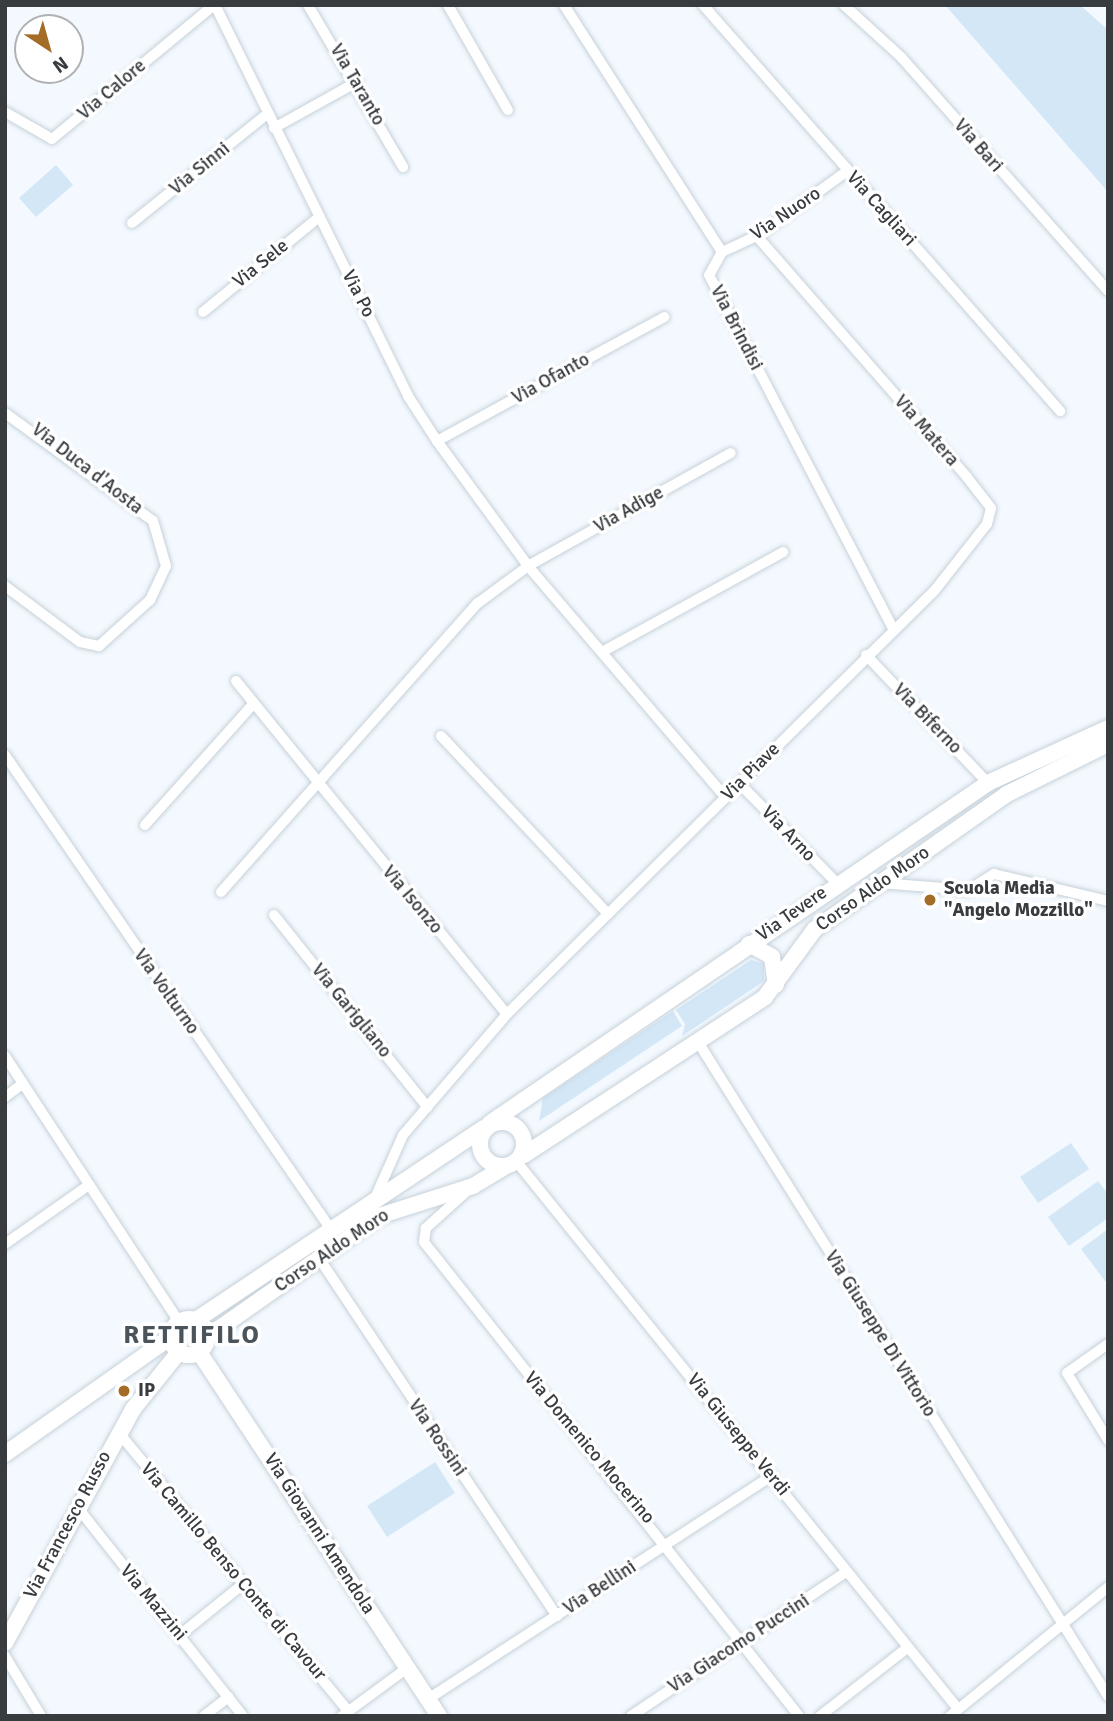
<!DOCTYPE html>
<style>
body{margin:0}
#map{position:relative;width:1113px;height:1721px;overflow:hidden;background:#f3f9fe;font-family:Signika,sans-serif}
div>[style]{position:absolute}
.green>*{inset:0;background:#d3e7f7}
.roads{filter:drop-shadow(0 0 2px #c7d1d9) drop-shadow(0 0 2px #c7d1d9)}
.street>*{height:10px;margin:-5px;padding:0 5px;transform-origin:5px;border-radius:5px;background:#fff}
.secondary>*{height:16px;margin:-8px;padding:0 8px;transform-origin:8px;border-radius:8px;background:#fff}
.secondary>.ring{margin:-8px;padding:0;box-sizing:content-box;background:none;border:16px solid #fff;border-radius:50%}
.dots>*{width:19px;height:19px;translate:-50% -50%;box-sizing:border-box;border:4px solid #fff;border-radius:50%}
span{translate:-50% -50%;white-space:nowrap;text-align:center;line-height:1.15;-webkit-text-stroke:7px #fff;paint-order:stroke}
.street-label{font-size:19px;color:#383c3f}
.poi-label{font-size:19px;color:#383c3f;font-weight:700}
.left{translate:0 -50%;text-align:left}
.district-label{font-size:26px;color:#4c545b;font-weight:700;letter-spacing:2px}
.frame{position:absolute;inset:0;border:7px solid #383c3f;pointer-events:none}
.north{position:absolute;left:14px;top:14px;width:70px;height:70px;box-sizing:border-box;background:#fff;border:2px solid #afb1b2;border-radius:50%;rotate:144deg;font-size:19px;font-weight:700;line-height:28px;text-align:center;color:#383c3f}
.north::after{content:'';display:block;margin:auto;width:24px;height:32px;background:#a36c27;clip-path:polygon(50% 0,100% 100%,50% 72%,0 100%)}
</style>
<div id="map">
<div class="green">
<i style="clip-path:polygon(945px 5px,1080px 5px,1108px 30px,1108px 192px)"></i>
<i style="clip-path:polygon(56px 165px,73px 185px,36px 217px,19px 198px)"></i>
<i style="clip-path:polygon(751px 960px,764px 964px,764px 981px,682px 1036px,685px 1024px,676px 1010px)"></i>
<i style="clip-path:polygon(673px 1011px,682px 1026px,539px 1121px,543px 1098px)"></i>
<i style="clip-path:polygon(1071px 1143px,1089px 1169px,1038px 1203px,1020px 1177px)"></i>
<i style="clip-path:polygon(1098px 1181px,1108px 1194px,1108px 1218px,1069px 1246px,1048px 1217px)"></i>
<i style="clip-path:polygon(1108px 1229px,1108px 1285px,1081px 1249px)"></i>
<i style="clip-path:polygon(435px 1462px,455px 1493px,387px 1537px,367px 1506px)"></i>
</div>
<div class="roads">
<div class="street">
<i style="left:215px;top:5px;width:436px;rotate:63.7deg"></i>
<i style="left:408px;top:396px;width:54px;rotate:57.2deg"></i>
<i style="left:437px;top:441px;width:155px;rotate:53.9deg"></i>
<i style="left:528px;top:566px;width:304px;rotate:49.5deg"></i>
<i style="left:308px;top:5px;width:188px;rotate:59.6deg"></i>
<i style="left:448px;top:5px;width:121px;rotate:60.3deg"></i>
<i style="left:564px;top:5px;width:293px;rotate:57.4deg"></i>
<i style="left:722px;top:252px;width:26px;rotate:119deg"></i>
<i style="left:709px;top:275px;width:398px;rotate:62.5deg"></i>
<i style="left:703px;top:5px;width:541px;rotate:48.67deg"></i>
<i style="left:844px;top:5px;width:77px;rotate:42.4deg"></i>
<i style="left:901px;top:57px;width:312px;rotate:48.5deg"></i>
<i style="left:5px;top:112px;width:54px;rotate:29.9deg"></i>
<i style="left:52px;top:139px;width:210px;rotate:-39.6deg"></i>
<i style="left:274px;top:128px;width:95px;rotate:-29deg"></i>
<i style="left:132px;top:223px;width:174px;rotate:-38.9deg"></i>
<i style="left:722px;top:252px;width:38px;rotate:-25deg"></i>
<i style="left:757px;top:236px;width:111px;rotate:-35.8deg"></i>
<i style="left:203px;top:312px;width:150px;rotate:-39.3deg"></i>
<i style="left:5px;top:413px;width:183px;rotate:36.1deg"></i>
<i style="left:153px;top:521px;width:47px;rotate:73.9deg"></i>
<i style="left:166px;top:566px;width:38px;rotate:115deg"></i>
<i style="left:150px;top:600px;width:69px;rotate:138deg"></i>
<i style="left:99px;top:646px;width:19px;rotate:-168deg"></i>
<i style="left:80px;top:642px;width:94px;rotate:-143.3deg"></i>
<i style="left:437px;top:441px;width:259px;rotate:-28.6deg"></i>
<i style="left:602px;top:652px;width:207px;rotate:-28.9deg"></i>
<i style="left:866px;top:655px;width:177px;rotate:46.4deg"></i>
<i style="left:236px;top:681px;width:429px;rotate:50.9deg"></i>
<i style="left:441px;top:736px;width:244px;rotate:46.8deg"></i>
<i style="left:5px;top:755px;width:574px;rotate:55.51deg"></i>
<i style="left:740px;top:784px;width:139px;rotate:45.6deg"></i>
<i style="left:145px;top:825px;width:162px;rotate:-48.2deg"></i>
<i style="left:880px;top:883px;width:89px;rotate:4.5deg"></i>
<i style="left:969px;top:890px;width:30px;rotate:-33deg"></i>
<i style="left:994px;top:874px;width:117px;rotate:13.3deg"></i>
<i style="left:221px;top:892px;width:387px;rotate:-48.4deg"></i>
<i style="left:478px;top:603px;width:62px;rotate:-36.5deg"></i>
<i style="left:528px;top:566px;width:232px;rotate:-29.1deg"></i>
<i style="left:274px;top:915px;width:246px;rotate:51.4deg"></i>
<i style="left:698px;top:1042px;width:772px;rotate:57.92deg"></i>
<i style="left:5px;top:1056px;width:318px;rotate:56.8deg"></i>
<i style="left:5px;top:1097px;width:21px;rotate:-37deg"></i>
<i style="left:516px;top:1161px;width:704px;rotate:51.11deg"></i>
<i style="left:468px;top:1190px;width:57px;rotate:137.9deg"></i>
<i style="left:426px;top:1228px;width:14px;rotate:98deg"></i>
<i style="left:424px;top:1242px;width:604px;rotate:51.65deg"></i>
<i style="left:375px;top:1198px;width:69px;rotate:-66deg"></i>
<i style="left:403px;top:1135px;width:160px;rotate:-49.3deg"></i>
<i style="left:507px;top:1014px;width:602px;rotate:-44.73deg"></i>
<i style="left:935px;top:590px;width:84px;rotate:-51.8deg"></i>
<i style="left:987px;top:524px;width:16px;rotate:-76deg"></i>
<i style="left:991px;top:508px;width:39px;rotate:-128deg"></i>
<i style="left:967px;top:477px;width:320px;rotate:-131.1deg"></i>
<i style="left:5px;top:1244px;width:103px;rotate:-35.1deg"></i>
<i style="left:319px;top:1258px;width:430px;rotate:56.4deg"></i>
<i style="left:1108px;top:1344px;width:50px;rotate:144.7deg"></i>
<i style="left:1067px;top:1373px;width:79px;rotate:58.5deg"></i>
<i style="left:119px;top:1433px;width:360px;rotate:50.5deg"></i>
<i style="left:78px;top:1508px;width:265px;rotate:51.6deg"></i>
<i style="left:180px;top:1635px;width:81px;rotate:-39deg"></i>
<i style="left:5px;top:1656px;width:70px;rotate:59deg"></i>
<i style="left:428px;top:1699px;width:410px;rotate:-33deg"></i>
<i style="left:204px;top:1716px;width:31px;rotate:-38deg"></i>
<i style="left:342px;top:1716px;width:81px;rotate:-36.4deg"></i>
<i style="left:631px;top:1716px;width:259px;rotate:-33.8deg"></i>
<i style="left:820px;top:1716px;width:110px;rotate:-38deg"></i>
<i style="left:950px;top:1716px;width:204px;rotate:-39.2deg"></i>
</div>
<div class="secondary">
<i style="left:749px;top:944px;width:26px;rotate:29deg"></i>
<i style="left:772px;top:957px;width:28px;rotate:82deg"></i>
<i class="ring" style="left:480px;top:1122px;width:28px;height:28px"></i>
<i style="left:490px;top:1123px;width:603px;rotate:-34.32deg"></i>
<i style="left:988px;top:783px;width:132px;rotate:-24.6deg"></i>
<i style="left:524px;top:1155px;width:288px;rotate:-33.2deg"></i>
<i style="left:765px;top:997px;width:84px;rotate:-53.7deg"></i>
<i style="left:815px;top:929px;width:235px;rotate:-35.1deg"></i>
<i style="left:1007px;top:794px;width:113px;rotate:-26.3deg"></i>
<i class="ring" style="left:171px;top:1319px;width:20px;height:20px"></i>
<i style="left:196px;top:1320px;width:346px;rotate:-33.7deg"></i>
<i style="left:207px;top:1337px;width:210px;rotate:-35.1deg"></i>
<i style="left:379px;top:1216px;width:99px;rotate:-17.7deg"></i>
<i style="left:473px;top:1186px;width:37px;rotate:-31deg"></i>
<i style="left:199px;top:1352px;width:436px;rotate:56.6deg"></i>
<i style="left:5px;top:1454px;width:203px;rotate:-35.2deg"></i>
<i style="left:5px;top:1643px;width:267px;rotate:-61.3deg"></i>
<i style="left:133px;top:1409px;width:73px;rotate:-51.1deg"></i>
</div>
</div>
<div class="dots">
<i style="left:930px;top:900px;background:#a36c27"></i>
<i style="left:124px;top:1391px;background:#a36c27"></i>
</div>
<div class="street-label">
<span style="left:357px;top:85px;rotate:60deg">Via Taranto</span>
<span style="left:112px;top:90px;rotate:-40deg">Via Calore</span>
<span style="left:978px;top:146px;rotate:49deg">Via Bari</span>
<span style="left:200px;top:169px;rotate:-39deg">Via Sinni</span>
<span style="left:881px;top:209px;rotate:48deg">Via Cagliari</span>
<span style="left:786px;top:214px;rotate:-34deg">Via Nuoro</span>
<span style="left:261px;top:264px;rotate:-39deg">Via Sele</span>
<span style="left:358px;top:294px;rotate:63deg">Via Po</span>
<span style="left:736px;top:328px;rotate:63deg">Via Brindisi</span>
<span style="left:551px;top:379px;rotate:-29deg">Via Ofanto</span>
<span style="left:926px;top:431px;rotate:49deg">Via Matera</span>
<span style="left:87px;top:469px;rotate:38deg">Via Duca d'Aosta</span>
<span style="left:629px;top:510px;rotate:-29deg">Via Adige</span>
<span style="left:927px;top:719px;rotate:46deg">Via Biferno</span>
<span style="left:751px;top:772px;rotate:-45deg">Via Piave</span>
<span style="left:788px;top:834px;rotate:46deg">Via Arno</span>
<span style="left:873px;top:889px;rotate:-35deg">Corso Aldo Moro</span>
<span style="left:412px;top:900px;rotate:50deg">Via Isonzo</span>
<span style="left:792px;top:914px;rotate:-35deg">Via Tevere</span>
<span style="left:166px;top:992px;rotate:55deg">Via Volturno</span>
<span style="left:351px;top:1011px;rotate:51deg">Via Garigliano</span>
<span style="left:332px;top:1251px;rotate:-34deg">Corso Aldo Moro</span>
<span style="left:880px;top:1334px;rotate:58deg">Via Giuseppe Di Vittorio</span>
<span style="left:738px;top:1435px;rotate:51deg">Via Giuseppe Verdi</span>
<span style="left:437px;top:1438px;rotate:56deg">Via Rossini</span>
<span style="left:589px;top:1448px;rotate:50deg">Via Domenico Mocerino</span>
<span style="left:68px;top:1525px;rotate:-62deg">Via Francesco Russo</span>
<span style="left:319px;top:1534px;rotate:57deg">Via Giovanni Amendola</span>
<span style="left:233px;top:1572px;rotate:50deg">Via Camillo Benso Conte di Cavour</span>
<span style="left:600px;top:1588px;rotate:-33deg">Via Bellini</span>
<span style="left:153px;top:1603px;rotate:50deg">Via Mazzini</span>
<span style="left:739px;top:1644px;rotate:-33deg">Via Giacomo Puccini</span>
</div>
<div class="poi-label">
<span class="left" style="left:944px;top:900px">Scuola Media<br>"Angelo Mozzillo"</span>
<span class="left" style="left:138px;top:1391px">IP</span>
</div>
<div class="district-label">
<span style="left:192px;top:1336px">RETTIFILO</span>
</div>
<div class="frame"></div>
<div class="north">N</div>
</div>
